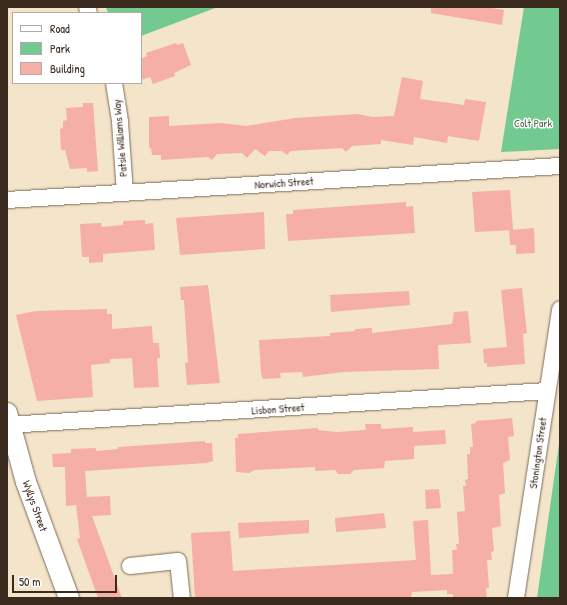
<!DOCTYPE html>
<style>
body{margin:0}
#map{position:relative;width:567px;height:605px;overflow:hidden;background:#f4e4ca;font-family:"Patrick Hand",sans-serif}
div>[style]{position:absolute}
.green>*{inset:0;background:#72ca90}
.building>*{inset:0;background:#f5afa4}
.roads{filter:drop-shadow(0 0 1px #7c6b5a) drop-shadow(0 0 1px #7c6b5a)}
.minor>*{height:16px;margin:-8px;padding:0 8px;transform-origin:8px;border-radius:8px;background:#fff}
.major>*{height:20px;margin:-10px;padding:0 10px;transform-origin:10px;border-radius:10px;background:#fff}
span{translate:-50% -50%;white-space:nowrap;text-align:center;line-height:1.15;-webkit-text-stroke:3px #fff;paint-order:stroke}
.park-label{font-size:11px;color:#4e6246}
.street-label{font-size:11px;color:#3b2a1e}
.frame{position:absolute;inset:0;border:8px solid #3b2a1e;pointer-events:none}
.legend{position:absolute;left:12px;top:12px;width:130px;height:72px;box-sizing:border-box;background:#fff;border:1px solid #b1aaa5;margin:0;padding:5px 7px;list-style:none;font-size:12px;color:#3b2a1e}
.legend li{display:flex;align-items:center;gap:8px;height:20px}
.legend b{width:20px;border:1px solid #b1aaa5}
.scale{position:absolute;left:12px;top:575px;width:105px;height:18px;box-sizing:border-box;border:2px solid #3b2a1e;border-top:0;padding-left:5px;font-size:12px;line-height:14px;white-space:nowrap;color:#3b2a1e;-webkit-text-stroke:3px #fff;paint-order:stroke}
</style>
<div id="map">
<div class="green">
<i style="clip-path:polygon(106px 7px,218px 7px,141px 36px,141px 13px,108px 13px)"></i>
<i style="clip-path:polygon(524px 7px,560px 7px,560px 149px,501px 152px)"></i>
<i style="clip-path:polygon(560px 437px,560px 598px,537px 598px)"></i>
</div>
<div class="building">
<i style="clip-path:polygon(431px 7px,485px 7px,504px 10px,502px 25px,431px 13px)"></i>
<i style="clip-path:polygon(176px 43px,177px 45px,183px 43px,191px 65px,174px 73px,175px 76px,153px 84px,150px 77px,141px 80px,141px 59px,147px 56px,146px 53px)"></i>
<i style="clip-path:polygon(402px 77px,423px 81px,420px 99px,464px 105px,465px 99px,486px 102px,479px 141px,448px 136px,447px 143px,414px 137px,413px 145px,381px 140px,381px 144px,352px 146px,346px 152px,342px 148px,291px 151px,287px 155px,282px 151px,269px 151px,265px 156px,255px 149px,247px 158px,242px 153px,217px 154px,212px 160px,208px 157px,161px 160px,161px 155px,152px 155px,151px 148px,149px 148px,149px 117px,169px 116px,169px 126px,222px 123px,246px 126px,295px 118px,357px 114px,373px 117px,394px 116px)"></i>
<i style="clip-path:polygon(83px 103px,93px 103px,98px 171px,87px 172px,87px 168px,70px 169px,65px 150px,61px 150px,60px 129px,63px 128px,63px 121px,67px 120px,66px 108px,83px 107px)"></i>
<i style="clip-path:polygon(510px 190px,513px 230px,475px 232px,472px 192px)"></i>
<i style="clip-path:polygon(406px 202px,406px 207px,413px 206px,415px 233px,288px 241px,286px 214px,293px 214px,293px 210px)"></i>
<i style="clip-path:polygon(264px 212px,265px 249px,180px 255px,176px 218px)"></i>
<i style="clip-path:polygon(145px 220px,145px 224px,153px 223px,155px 250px,103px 254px,103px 262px,89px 263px,89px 257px,82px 257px,80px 224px,101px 223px,102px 227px,123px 225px,123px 221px)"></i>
<i style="clip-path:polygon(534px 228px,535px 253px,516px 254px,516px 245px,510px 245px,509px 230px)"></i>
<i style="clip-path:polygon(208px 285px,220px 383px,187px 385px,185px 363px,188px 362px,184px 300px,181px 300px,180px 287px)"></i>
<i style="clip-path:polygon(522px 288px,527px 333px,523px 334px,525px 364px,487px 367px,487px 363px,484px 363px,483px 349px,507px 347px,501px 290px)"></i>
<i style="clip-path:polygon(409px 291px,410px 305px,331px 312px,330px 295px)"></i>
<i style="clip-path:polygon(107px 309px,107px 314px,112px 314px,112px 329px,152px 326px,153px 343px,159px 343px,160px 358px,157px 358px,159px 387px,134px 388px,132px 358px,110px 359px,110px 363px,91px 365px,93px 397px,37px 401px,16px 315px,36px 311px)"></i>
<i style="clip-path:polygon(468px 311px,471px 343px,438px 345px,439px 369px,344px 372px,303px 377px,302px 372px,280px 373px,281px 378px,263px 379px,261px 374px,259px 340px,330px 336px,330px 333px,355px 331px,355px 329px,372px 328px,372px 333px,452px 324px,454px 312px)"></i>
<i style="clip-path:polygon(512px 418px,514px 436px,508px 437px,510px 460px,503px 463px,505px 493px,499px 495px,501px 526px,492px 528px,494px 551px,491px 552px,492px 560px,487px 560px,489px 588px,486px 588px,487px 597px,453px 598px,453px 594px,447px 594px,447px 590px,412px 592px,411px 598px,195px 598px,191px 533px,230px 531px,233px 571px,416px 560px,413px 521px,428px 520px,431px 575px,453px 574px,452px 550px,457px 550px,456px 544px,459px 544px,457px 512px,465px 511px,463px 486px,466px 486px,465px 480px,468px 479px,467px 454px,470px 454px,470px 447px,473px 447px,471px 424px,476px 423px,476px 421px)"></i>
<i style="clip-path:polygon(365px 424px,381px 424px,381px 429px,413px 427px,413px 432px,445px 430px,446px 444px,414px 446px,414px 459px,385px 461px,384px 468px,354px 470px,350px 474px,338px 474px,335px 470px,315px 471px,315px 467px,255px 470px,249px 473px,236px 472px,235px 438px,238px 438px,238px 434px,318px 428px,318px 430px,337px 432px,366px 430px)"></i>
<i style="clip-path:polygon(205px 441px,205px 443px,212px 443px,213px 461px,206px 463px,85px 471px,87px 497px,110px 496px,111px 515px,92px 516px,122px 598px,98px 598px,77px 539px,80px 538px,76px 505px,66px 506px,65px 467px,53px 467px,52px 454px,71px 453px,71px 449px,96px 448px,96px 451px,118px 449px,118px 447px)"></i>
<i style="clip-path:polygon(439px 489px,441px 508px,426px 509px,425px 490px)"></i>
<i style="clip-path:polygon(384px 513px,386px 528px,336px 532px,335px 518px)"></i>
<i style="clip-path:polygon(309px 520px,309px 533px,239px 538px,238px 523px)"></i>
</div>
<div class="roads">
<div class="minor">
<i style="left:87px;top:7px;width:6px;rotate:72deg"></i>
<i style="left:114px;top:83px;width:39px;rotate:81deg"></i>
<i style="left:120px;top:122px;width:71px;rotate:86deg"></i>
<i style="left:7px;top:200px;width:554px;rotate:-3.52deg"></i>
<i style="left:7px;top:425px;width:541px;rotate:-3.6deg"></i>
<i style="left:130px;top:566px;width:48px;rotate:-5.9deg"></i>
<i style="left:178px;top:561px;width:37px;rotate:84deg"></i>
<i style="left:516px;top:598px;width:292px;rotate:-81.3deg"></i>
</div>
<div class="major">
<i style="left:7px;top:413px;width:72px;rotate:74.6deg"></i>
<i style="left:26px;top:482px;width:124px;rotate:69.7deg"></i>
</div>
</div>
<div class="park-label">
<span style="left:533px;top:123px">Colt Park</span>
</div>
<div class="street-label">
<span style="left:120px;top:138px;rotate:-95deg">Patsie Williams Way</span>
<span style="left:284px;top:183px;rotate:-4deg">Norwich Street</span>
<span style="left:278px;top:409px;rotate:-4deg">Lisbon Street</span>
<span style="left:538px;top:453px;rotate:-82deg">Stonington Street</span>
<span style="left:35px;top:506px;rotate:70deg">Wyllys Street</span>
</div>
<div class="frame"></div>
<ul class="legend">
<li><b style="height:5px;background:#fff"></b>Road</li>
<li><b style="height:11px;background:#72ca90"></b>Park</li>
<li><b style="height:11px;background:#f5afa4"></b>Building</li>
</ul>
<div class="scale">50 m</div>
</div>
